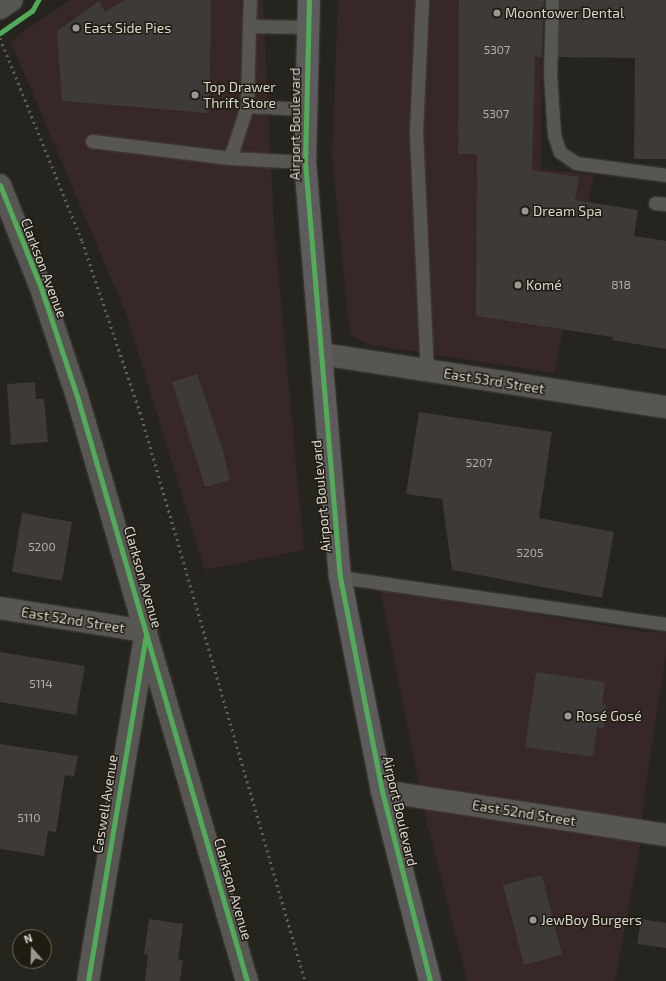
<!DOCTYPE html>
<meta charset="utf-8">
<style>
body{margin:0}
#map{position:relative;width:666px;height:981px;overflow:hidden;background:#26241e;font-family:"Exo 2",sans-serif}
div>[style]{position:absolute}
.commercial>*{inset:0;background:#382728}
.building>*{inset:0;background:#3d3a37}
.roads{filter:drop-shadow(0 0 1px #43413d) drop-shadow(0 0 1px #43413d)}
.service>*{height:13px;margin:-6.5px;padding:0 6.5px;transform-origin:6.5px;border-radius:6.5px;background:#585652}
.minor>*{height:22px;margin:-11px;padding:0 11px;transform-origin:11px;border-radius:11px;background:#585652}
.tertiary>*{height:22px;margin:-11px;padding:0 11px;transform-origin:11px;border-radius:11px;background:#585652}
.primary>*{height:22px;margin:-11px;padding:0 11px;transform-origin:11px;border-radius:11px;background:#5e5b5d}
.rail>*{height:3px;margin-top:-1.5px;transform-origin:0;background:repeating-linear-gradient(90deg,#62605d 0 2px,transparent 0 6px)}
.cycleway>*{height:5px;margin:-2.5px;padding:0 2.5px;transform-origin:2.5px;border-radius:2.5px;background:#51ab58}
.dots>*{width:11px;height:11px;translate:-50% -50%;box-sizing:border-box;border:2px solid #201c12;border-radius:50%}
span{translate:-50% -50%;white-space:nowrap;text-align:center;line-height:1.15;-webkit-text-stroke:3px #201c12;paint-order:stroke}
.number-label{font-size:12px;color:#b2b0aa}
.number-label span{-webkit-text-stroke-width:0}
.poi-label{font-size:14px;color:#d9d7d0}
.left{translate:0 -50%;text-align:left}
.street-label{font-size:14px;color:#d9d7d0}
.north{position:absolute;left:12px;top:929px;width:40px;height:40px;box-sizing:border-box;background:#201c12;border:1px solid #6a675e;border-radius:50%;rotate:340deg;font-size:11px;font-weight:700;line-height:16px;text-align:center;color:#d9d7d0}
.north::after{content:'';display:block;margin:auto;width:14px;height:18px;background:#9a9892;clip-path:polygon(50% 0,100% 100%,50% 72%,0 100%)}
</style>
<div id="map">
<div class="commercial">
<i style="clip-path:polygon(71px 0,263px 0,274px 226px,304px 550px,205px 570px,127px 316px,11px 42px,27px 29px)"></i>
<i style="clip-path:polygon(338px 0,542px 0,541px 169px,594px 175px,554px 373px,370px 345px,350px 334px,332px 156px)"></i>
<i style="clip-path:polygon(380px 589px,638px 631px,666px 633px,666px 654px,645px 790px,640px 846px,615px 981px,467px 981px,424px 811px)"></i>
</div>
<div class="building">
<i style="clip-path:polygon(125px 0,211px 0,209px 113px,62px 101px,57px 31px,99px 1px,105px 12px)"></i>
<i style="clip-path:polygon(459px 0,544px 0,542px 57px,535px 57px,532px 170px,579px 177px,575px 200px,638px 210px,634px 236px,666px 241px,666px 349px,612px 340px,613px 337px,476px 316px,477px 154px,458px 154px)"></i>
<i style="clip-path:polygon(560px 0,666px 0,666px 159px,634px 159px,635px 58px,558px 57px)"></i>
<i style="clip-path:polygon(197px 374px,222px 447px,230px 480px,205px 487px,172px 382px)"></i>
<i style="clip-path:polygon(35px 382px,36px 399px,44px 399px,48px 442px,11px 445px,7px 384px)"></i>
<i style="clip-path:polygon(419px 412px,552px 432px,539px 518px,614px 532px,602px 598px,452px 570px,442px 499px,406px 494px)"></i>
<i style="clip-path:polygon(22px 513px,72px 522px,62px 581px,12px 572px)"></i>
<i style="clip-path:polygon(0 652px,85px 666px,76px 715px,0 702px)"></i>
<i style="clip-path:polygon(536px 672px,605px 682px,602px 705px,607px 706px,604px 728px,597px 727px,593px 757px,525px 747px)"></i>
<i style="clip-path:polygon(0 744px,78px 756px,74px 777px,65px 775px,56px 832px,48px 831px,44px 856px,0 849px)"></i>
<i style="clip-path:polygon(542px 875px,562px 955px,524px 965px,503px 885px)"></i>
<i style="clip-path:polygon(149px 919px,183px 924px,178px 960px,183px 960px,180px 981px,145px 981px,148px 955px,144px 954px)"></i>
<i style="clip-path:polygon(641px 919px,666px 923px,666px 948px,637px 944px)"></i>
</div>
<div class="roads">
<div class="service">
<i style="left:422px;top:0;width:132px;rotate:92.6deg"></i>
<i style="left:416px;top:132px;width:238px;rotate:87.4deg"></i>
<i style="left:552px;top:0;width:74px;rotate:91.5deg"></i>
<i style="left:550px;top:74px;width:61px;rotate:86.2deg"></i>
<i style="left:554px;top:135px;width:18px;rotate:71deg"></i>
<i style="left:560px;top:152px;width:19px;rotate:35deg"></i>
<i style="left:576px;top:163px;width:91px;rotate:7.6deg"></i>
<i style="left:249px;top:26px;width:26px;rotate:-88deg"></i>
<i style="left:305px;top:109px;width:58px;rotate:-177deg"></i>
<i style="left:247px;top:106px;width:80px;rotate:-88.6deg"></i>
<i style="left:249px;top:26px;width:59px;rotate:1deg"></i>
<i style="left:92px;top:141px;width:139px;rotate:7deg"></i>
<i style="left:230px;top:158px;width:75px;rotate:3.1deg"></i>
<i style="left:230px;top:158px;width:55px;rotate:-71.9deg"></i>
<i style="left:655px;top:203px;width:11px;rotate:5deg"></i>
<i style="left:340px;top:577px;width:329px;rotate:8.2deg"></i>
</div>
<div class="minor">
<i style="left:322px;top:354px;width:348px;rotate:8.8deg"></i>
<i style="left:0;top:608px;width:148px;rotate:9deg"></i>
<i style="left:146px;top:631px;width:355px;rotate:99.4deg"></i>
<i style="left:382px;top:791px;width:287px;rotate:8.8deg"></i>
</div>
<div class="tertiary">
<i style="left:0;top:8px;width:14px;rotate:-34deg"></i>
<i style="left:0;top:185px;width:111px;rotate:68.3deg"></i>
<i style="left:41px;top:288px;width:114px;rotate:71.6deg"></i>
<i style="left:77px;top:396px;width:609px;rotate:73.8deg"></i>
</div>
<div class="primary">
<i style="left:309px;top:0;width:162px;rotate:91.4deg"></i>
<i style="left:305px;top:162px;width:416px;rotate:85.2deg"></i>
<i style="left:340px;top:577px;width:218px;rotate:78.9deg"></i>
<i style="left:382px;top:791px;width:196px;rotate:75.8deg"></i>
</div>
</div>
<div class="rail">
<i style="left:0;top:38px;width:219px;rotate:68deg"></i>
<i style="left:82px;top:241px;width:181px;rotate:71.3deg"></i>
<i style="left:140px;top:412px;width:592px;rotate:73.83deg"></i>
</div>
<div class="cycleway">
<i style="left:309px;top:0;width:162px;rotate:91.4deg"></i>
<i style="left:305px;top:162px;width:416px;rotate:85.2deg"></i>
<i style="left:340px;top:577px;width:218px;rotate:78.9deg"></i>
<i style="left:382px;top:791px;width:196px;rotate:75.8deg"></i>
<i style="left:0;top:33px;width:39px;rotate:-35deg"></i>
<i style="left:32px;top:11px;width:13px;rotate:-61deg"></i>
<i style="left:0;top:185px;width:111px;rotate:68.3deg"></i>
<i style="left:41px;top:288px;width:114px;rotate:71.6deg"></i>
<i style="left:77px;top:396px;width:609px;rotate:73.8deg"></i>
<i style="left:88px;top:981px;width:352px;rotate:-80.5deg"></i>
</div>
<div class="dots">
<i style="left:497px;top:13px;background:#9a9892"></i>
<i style="left:76px;top:28px;background:#9a9892"></i>
<i style="left:195px;top:95px;background:#9a9892"></i>
<i style="left:525px;top:211px;background:#9a9892"></i>
<i style="left:518px;top:285px;background:#9a9892"></i>
<i style="left:568px;top:716px;background:#9a9892"></i>
<i style="left:533px;top:920px;background:#9a9892"></i>
</div>
<div class="number-label">
<span style="left:497px;top:50px">5307</span>
<span style="left:496px;top:114px">5307</span>
<span style="left:621px;top:285px">818</span>
<span style="left:479px;top:463px">5207</span>
<span style="left:42px;top:547px">5200</span>
<span style="left:530px;top:553px">5205</span>
<span style="left:41px;top:684px">5114</span>
<span style="left:29px;top:818px">5110</span>
</div>
<div class="poi-label">
<span class="left" style="left:505px;top:13px">Moontower Dental</span>
<span class="left" style="left:84px;top:28px">East Side Pies</span>
<span class="left" style="left:203px;top:95px">Top Drawer<br>Thrift Store</span>
<span class="left" style="left:533px;top:211px">Dream Spa</span>
<span class="left" style="left:526px;top:285px">Komé</span>
<span class="left" style="left:576px;top:716px">Rosé Gosé</span>
<span class="left" style="left:541px;top:920px">JewBoy Burgers</span>
</div>
<div class="street-label">
<span style="left:295px;top:124px;rotate:-90deg">Airport Boulevard</span>
<span style="left:44px;top:268px;rotate:69deg">Clarkson Avenue</span>
<span style="left:494px;top:381px;rotate:9deg">East 53rd Street</span>
<span style="left:321px;top:496px;rotate:-95deg">Airport Boulevard</span>
<span style="left:143px;top:577px;rotate:74deg">Clarkson Avenue</span>
<span style="left:73px;top:620px;rotate:9deg">East 52nd Street</span>
<span style="left:105px;top:804px;rotate:-81deg">Caswell Avenue</span>
<span style="left:400px;top:811px;rotate:77deg">Airport Boulevard</span>
<span style="left:524px;top:813px;rotate:9deg">East 52nd Street</span>
<span style="left:233px;top:889px;rotate:74deg">Clarkson Avenue</span>
</div>
<div class="north">N</div>
</div>
